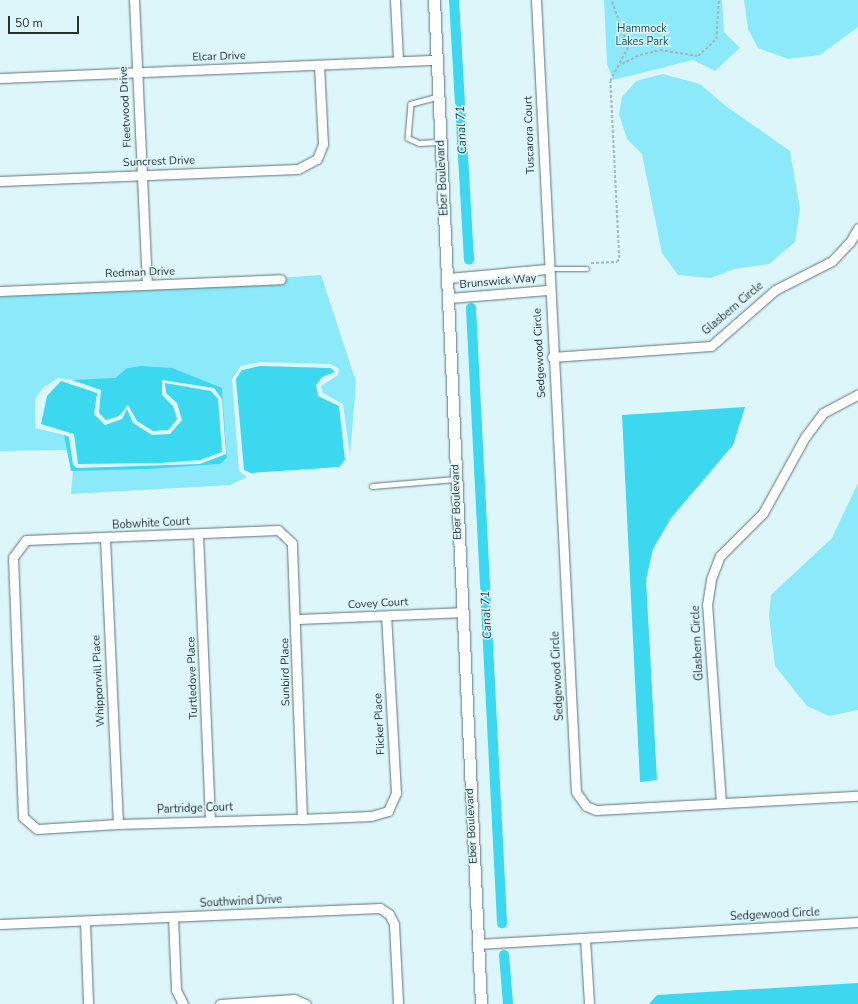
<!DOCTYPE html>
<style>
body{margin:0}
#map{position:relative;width:858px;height:1004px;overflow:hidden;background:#ddf6fa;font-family:"Nunito Sans",sans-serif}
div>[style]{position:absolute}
.green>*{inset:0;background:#8be9f9}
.water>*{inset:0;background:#3bd8f0}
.canal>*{height:10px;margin:-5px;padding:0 5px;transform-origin:5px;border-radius:5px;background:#3bd8f0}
.path>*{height:1.5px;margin-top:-0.75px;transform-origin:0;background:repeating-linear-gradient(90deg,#a2b6b9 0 3px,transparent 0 5px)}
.roads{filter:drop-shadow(0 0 1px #5d7377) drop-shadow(0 0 1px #5d7377)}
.service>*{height:4.5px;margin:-2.25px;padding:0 2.25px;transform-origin:2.25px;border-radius:2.25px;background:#fff}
.minor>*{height:9px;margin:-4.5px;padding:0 4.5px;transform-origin:4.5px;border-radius:4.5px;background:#fff}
.tertiary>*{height:11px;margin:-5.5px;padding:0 5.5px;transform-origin:5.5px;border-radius:5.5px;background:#fff}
span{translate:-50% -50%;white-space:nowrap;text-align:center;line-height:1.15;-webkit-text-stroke:3px #ddf6fa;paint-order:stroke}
.park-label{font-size:11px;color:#0c4f58}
.street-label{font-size:11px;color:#283233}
.water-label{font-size:12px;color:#223b3f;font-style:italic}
.scale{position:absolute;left:8px;top:16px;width:71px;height:18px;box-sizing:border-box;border:2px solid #283233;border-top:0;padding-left:5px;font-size:12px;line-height:14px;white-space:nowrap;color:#283233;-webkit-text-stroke:3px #ddf6fa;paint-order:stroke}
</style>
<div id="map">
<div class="green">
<i style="clip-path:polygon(604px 0,722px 0,724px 32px,740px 48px,715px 71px,693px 60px,613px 80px,607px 64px)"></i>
<i style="clip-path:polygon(744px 0,858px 0,858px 27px,820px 55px,788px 59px,758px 48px,748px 29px)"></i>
<i style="clip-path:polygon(663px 74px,700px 84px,727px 107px,790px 151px,800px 209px,795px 242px,769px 264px,734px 269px,711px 278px,678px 275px,662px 253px,642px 154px,627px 139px,619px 114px,622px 97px,636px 81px)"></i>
<i style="clip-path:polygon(321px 275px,356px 382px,350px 456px,343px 404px,323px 393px,321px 386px,338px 375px,339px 369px,331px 364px,260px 362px,241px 366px,232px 379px,239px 471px,247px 477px,230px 485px,71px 494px,73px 471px,220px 464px,227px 458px,222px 388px,140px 366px,127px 368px,115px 378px,81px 381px,58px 378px,43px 388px,35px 399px,35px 428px,64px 435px,68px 450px,0 451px,0 297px)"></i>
<i style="clip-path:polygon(858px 483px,858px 710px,829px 716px,807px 706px,775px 666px,769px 616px,771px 595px,832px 538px)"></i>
</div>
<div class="water">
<i style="clip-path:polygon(140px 366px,172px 368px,222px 388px,227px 458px,220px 464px,148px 469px,71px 471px,64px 435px,69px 437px,73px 465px,77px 468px,200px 464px,226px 454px,222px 399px,214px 388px,162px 380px,162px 395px,173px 406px,177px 419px,168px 430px,153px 431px,137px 421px,128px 405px,119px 416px,106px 420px,99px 413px,101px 390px,72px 380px,115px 378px,127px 368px)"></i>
<i style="clip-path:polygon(260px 366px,331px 368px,335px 372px,322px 377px,316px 385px,318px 396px,339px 406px,345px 460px,339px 467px,251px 473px,244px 470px,236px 379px,242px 370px)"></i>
<i style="clip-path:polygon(61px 381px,97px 393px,94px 414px,105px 425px,122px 419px,127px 409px,133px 423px,152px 435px,170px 434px,182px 420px,177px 403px,166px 393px,165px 383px,211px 391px,218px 399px,222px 452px,200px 460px,160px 463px,78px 464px,74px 434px,41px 424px,47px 396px)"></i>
<i style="clip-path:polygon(745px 407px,733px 445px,671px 518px,653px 549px,646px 580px,657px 780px,640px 782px,622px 415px)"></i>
<i style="clip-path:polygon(858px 983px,858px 1004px,649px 1004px,657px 995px)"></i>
</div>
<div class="canal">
<i style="left:454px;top:0;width:260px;rotate:86.7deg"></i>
<i style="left:471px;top:308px;width:616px;rotate:87.11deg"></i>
<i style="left:504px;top:955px;width:49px;rotate:85.3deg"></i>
</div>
<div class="path">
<i style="left:622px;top:64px;width:20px;rotate:-27deg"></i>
<i style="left:640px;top:55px;width:21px;rotate:-14deg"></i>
<i style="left:660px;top:50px;width:38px;rotate:9deg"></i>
<i style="left:698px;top:56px;width:25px;rotate:-43deg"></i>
<i style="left:716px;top:39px;width:39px;rotate:-86deg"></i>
<i style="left:591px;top:263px;width:26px;rotate:-2deg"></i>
<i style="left:617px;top:262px;width:4px;rotate:-63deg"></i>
<i style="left:619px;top:258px;width:177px;rotate:-92.9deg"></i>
<i style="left:610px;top:81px;width:38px;rotate:-62deg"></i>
<i style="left:628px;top:47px;width:50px;rotate:-109.9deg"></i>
</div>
<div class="roads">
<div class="service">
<i style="left:438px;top:97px;width:28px;rotate:165deg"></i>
<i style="left:411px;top:104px;width:34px;rotate:95deg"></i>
<i style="left:408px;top:138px;width:12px;rotate:24deg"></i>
<i style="left:419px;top:143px;width:22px;rotate:-3deg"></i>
<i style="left:549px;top:269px;width:38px"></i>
<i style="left:372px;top:486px;width:84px;rotate:-4.8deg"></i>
</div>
<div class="minor">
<i style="left:134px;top:0;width:285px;rotate:87.4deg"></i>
<i style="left:395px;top:0;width:60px;rotate:87.1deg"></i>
<i style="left:536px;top:0;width:793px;rotate:87.11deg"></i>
<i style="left:576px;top:792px;width:17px;rotate:54deg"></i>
<i style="left:586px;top:806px;width:11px;rotate:22deg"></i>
<i style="left:596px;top:810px;width:262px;rotate:-3.1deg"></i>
<i style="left:0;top:78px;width:438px;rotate:-2.4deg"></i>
<i style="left:0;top:181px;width:298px;rotate:-2.3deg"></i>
<i style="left:298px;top:169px;width:21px;rotate:-28deg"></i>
<i style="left:317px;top:159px;width:16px;rotate:-68deg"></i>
<i style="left:323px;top:144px;width:78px;rotate:-92.9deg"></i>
<i style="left:448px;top:278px;width:99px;rotate:-5.2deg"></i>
<i style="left:0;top:291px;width:281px;rotate:-2.4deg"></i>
<i style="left:449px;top:298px;width:99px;rotate:-4.6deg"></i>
<i style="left:552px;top:357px;width:159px;rotate:-4deg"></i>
<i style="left:711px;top:346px;width:85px;rotate:-41.2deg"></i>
<i style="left:775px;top:290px;width:64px;rotate:-27deg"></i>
<i style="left:832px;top:261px;width:26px;rotate:-47deg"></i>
<i style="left:850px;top:242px;width:16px;rotate:-60deg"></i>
<i style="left:198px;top:534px;width:287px;rotate:87.6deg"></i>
<i style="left:105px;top:538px;width:286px;rotate:87.4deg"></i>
<i style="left:297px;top:619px;width:164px;rotate:-2.4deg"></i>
<i style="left:721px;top:803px;width:198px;rotate:-94deg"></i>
<i style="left:707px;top:605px;width:26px;rotate:-81deg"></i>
<i style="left:711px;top:579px;width:25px;rotate:-69deg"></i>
<i style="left:720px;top:556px;width:61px;rotate:-45deg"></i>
<i style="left:763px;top:513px;width:87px;rotate:-61.1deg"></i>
<i style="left:805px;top:437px;width:30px;rotate:-53deg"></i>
<i style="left:823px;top:413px;width:40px;rotate:-28deg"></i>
<i style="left:302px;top:819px;width:276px;rotate:-92.1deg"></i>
<i style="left:292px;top:543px;width:19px;rotate:-137deg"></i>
<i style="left:278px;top:530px;width:252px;rotate:177.7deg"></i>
<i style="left:26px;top:540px;width:21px;rotate:127deg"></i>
<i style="left:13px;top:557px;width:260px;rotate:87.8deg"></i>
<i style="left:23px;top:817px;width:18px;rotate:41deg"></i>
<i style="left:37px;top:829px;width:81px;rotate:-3.5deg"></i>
<i style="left:118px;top:824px;width:184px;rotate:-1.6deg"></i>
<i style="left:302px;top:819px;width:69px;rotate:-2.5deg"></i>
<i style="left:371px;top:816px;width:18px;rotate:-16deg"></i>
<i style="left:388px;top:811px;width:20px;rotate:-66deg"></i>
<i style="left:396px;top:793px;width:177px;rotate:-93.2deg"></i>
<i style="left:173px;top:917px;width:73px;rotate:87.6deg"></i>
<i style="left:176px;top:990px;width:16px;rotate:63deg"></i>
<i style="left:85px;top:921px;width:83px;rotate:87.9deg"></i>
<i style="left:0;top:924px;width:380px;rotate:-2.4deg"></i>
<i style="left:380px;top:908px;width:11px;rotate:34deg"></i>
<i style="left:389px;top:914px;width:11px;rotate:63deg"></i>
<i style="left:394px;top:924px;width:80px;rotate:87.1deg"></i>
<i style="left:585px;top:938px;width:66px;rotate:86.5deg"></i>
<i style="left:477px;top:944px;width:382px;rotate:-3.3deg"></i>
<i style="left:220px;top:1004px;width:74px;rotate:-3.9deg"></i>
<i style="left:294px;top:999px;width:13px;rotate:23deg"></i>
</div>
<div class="tertiary">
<i style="left:434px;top:0;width:1005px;rotate:87.32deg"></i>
</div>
</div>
<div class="park-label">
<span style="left:642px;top:36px">Hammock<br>Lakes Park</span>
</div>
<div class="street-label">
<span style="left:219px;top:57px;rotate:-2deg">Elcar Drive</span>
<span style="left:126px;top:107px;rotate:-93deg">Fleetwood Drive</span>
<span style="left:530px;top:135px;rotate:-92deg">Tuscarora Court</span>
<span style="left:159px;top:162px;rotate:-2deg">Suncrest Drive</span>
<span style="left:443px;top:178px;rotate:-93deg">Eber Boulevard</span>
<span style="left:140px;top:273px;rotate:-2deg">Redman Drive</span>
<span style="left:498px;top:282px;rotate:-5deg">Brunswick Way</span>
<span style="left:733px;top:309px;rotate:-40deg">Glasbern Circle</span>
<span style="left:540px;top:353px;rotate:-93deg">Sedgewood Circle</span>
<span style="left:457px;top:502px;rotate:-92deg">Eber Boulevard</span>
<span style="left:151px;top:524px;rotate:-3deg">Bobwhite Court</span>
<span style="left:378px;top:604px;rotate:-3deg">Covey Court</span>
<span style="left:698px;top:643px;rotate:-93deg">Glasbern Circle</span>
<span style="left:286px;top:672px;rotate:-91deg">Sunbird Place</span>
<span style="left:558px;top:676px;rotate:-93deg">Sedgewood Circle</span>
<span style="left:193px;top:678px;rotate:-92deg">Turtledove Place</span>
<span style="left:99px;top:681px;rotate:-93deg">Whipporwill Place</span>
<span style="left:380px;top:724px;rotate:-93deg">Flicker Place</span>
<span style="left:195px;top:809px;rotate:-2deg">Partridge Court</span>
<span style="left:472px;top:826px;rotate:-93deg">Eber Boulevard</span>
<span style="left:241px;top:902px;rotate:-3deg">Southwind Drive</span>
<span style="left:775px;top:915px;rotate:-3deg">Sedgewood Circle</span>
</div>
<div class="water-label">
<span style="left:462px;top:130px;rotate:-93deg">Canal 71</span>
<span style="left:487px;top:615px;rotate:-93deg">Canal 71</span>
</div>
<div class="scale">50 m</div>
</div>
